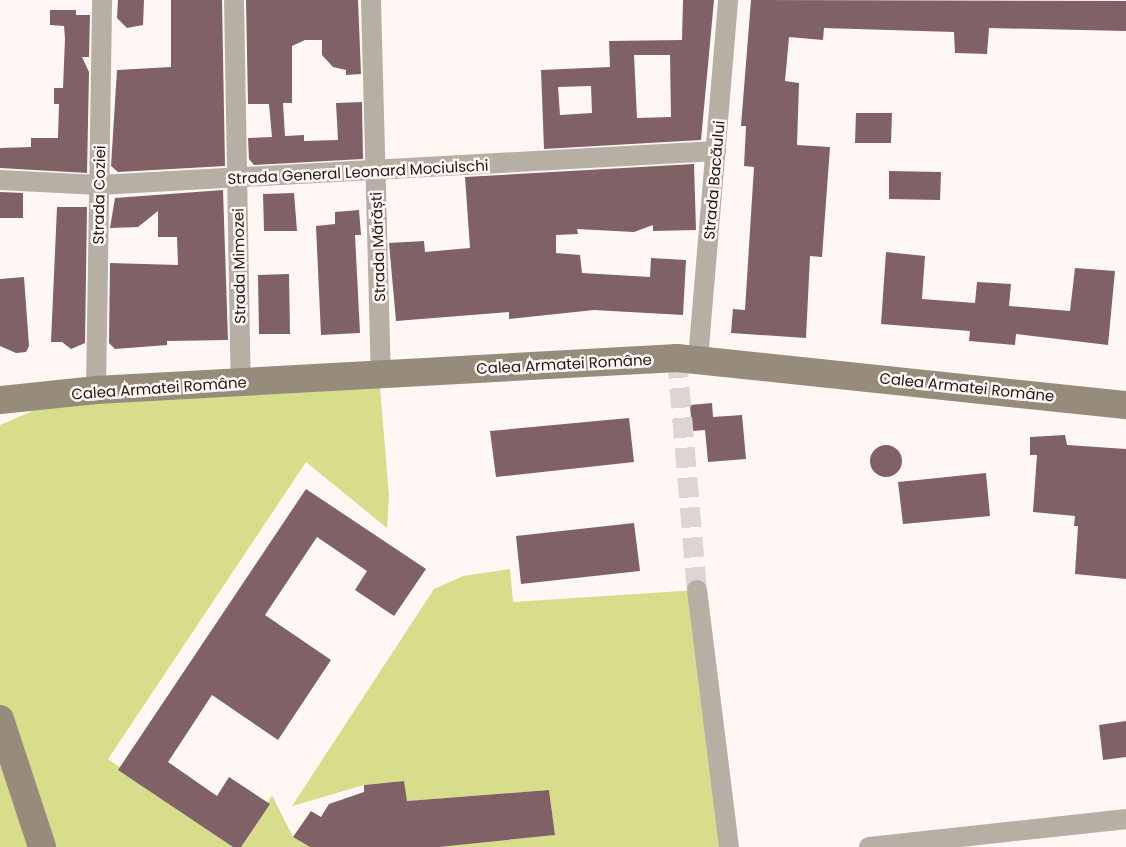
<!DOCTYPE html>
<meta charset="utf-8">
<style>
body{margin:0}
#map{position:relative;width:1126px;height:847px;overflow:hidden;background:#fef7f4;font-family:Poppins,sans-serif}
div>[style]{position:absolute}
.green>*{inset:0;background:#d8dd8c}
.building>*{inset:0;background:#806166}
.round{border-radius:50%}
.street-tunnel>*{height:20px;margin-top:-10px;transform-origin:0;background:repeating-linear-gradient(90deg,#ddd5d2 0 20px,transparent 0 30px)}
.street>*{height:20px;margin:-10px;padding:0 10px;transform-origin:10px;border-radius:10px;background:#b7afa4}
.secondary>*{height:28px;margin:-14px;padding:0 14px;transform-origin:14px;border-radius:14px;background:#978c7c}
span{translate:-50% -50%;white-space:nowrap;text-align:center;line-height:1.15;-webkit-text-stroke:5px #fef7f4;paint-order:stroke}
.street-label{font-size:15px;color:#221713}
</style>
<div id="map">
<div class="green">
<i style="clip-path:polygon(380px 387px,389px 496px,387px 528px,306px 462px,108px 759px,233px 847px,0 847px,0 425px,44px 406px)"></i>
<i style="clip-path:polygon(510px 569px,513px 602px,697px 590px,729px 847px,439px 847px,555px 835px,549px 790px,407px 801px,403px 781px,364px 785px,292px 806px,434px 589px,463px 576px)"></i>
<i style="clip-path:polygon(272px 795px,293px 837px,310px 847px,241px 847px)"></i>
</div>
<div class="building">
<i style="clip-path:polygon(118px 0,144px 0,143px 25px,127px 28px,117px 18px)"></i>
<i style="clip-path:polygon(171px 0,222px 0,225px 166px,118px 172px,111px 166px,117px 70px,171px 67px)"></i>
<i style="clip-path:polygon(246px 0,358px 0,361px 74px,346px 75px,346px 70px,333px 67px,322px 55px,322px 40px,305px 40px,292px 46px,292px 103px,283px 103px,285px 136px,304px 135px,304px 141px,338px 140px,336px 103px,362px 102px,363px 159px,254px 165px,249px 159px,248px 138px,272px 137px,269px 104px,248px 104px)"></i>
<i style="clip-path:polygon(evenodd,683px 0,714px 0,701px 140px,544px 149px,541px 70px,610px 67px,609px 41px,682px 40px,683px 0,634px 55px,670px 55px,671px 117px,637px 118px,634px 55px,683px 0,591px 86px,592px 113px,560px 115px,558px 87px,591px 86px)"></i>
<i style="clip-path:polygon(751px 0,1126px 1px,1126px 31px,989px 28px,987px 54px,955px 53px,954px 32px,824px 28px,823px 40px,789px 37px,785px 81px,799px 83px,797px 145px,830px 147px,822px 257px,810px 256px,806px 338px,731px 333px,733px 309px,745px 310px,754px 167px,744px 166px,746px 126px,741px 126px)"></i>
<i style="clip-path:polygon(50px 10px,76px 10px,76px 15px,90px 15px,89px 57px,82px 57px,89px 72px,87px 173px,0 168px,0 148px,31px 147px,31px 138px,58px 138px,59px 104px,54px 104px,54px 88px,63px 88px,65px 39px,64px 26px,50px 25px)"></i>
<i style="clip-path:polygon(856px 113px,892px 113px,891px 143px,855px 143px)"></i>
<i style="clip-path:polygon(694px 164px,696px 230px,653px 231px,653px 225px,634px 232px,577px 229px,578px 234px,556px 235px,556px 253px,580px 255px,582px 273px,650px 277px,651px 258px,686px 260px,683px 315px,594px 310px,509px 319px,509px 312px,396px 321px,389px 243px,424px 241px,425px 252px,470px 248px,465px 177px)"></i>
<i style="clip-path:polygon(889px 171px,941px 172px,940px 200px,889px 199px)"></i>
<i style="clip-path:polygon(223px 190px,228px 340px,167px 341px,167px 345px,115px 349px,109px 343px,110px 263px,178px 265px,177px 237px,158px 237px,158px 211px,138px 227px,110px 228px,115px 198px)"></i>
<i style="clip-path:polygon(0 192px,23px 193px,23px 218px,0 218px)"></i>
<i style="clip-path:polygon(294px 193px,297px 231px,264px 231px,263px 194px)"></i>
<i style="clip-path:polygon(57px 207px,87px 207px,85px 343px,71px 349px,62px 342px,51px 342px)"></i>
<i style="clip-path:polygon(359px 210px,361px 235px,355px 235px,360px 333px,321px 335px,316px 226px,335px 224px,335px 212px)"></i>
<i style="clip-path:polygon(886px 252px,925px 256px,922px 299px,975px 303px,977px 282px,1011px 284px,1009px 306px,1070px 311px,1075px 268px,1115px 271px,1108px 345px,1016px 334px,1015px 345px,969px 341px,970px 331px,881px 324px)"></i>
<i style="clip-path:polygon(289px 274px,290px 334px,259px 334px,258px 275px)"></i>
<i style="clip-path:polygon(24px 277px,29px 346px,26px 352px,16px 353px,0 346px,0 279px)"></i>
<i style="clip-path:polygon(712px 403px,713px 417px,742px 415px,746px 459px,708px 462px,705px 430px,692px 431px,690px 405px)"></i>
<i style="clip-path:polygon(629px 418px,634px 462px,496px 477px,490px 431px)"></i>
<i style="clip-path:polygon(1065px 435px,1067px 445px,1126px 449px,1126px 579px,1075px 574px,1078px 526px,1074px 526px,1075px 516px,1033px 512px,1037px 455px,1030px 455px,1030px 437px)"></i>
<i class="round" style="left:870px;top:445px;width:32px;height:32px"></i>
<i style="clip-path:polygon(986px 473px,990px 516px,903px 524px,898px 482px)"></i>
<i style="clip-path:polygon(306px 489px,426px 569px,394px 616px,355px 590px,367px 571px,317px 537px,265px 615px,331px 660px,278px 740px,212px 695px,168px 762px,217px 796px,229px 777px,270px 804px,241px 847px,233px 847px,118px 770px)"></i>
<i style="clip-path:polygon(634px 523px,640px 571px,521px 584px,516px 536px)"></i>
<i style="clip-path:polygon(1126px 721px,1126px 757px,1103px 760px,1099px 725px)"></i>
<i style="clip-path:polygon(404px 781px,407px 801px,549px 790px,555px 835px,439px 847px,310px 847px,293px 837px,311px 811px,321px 817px,329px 804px,364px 792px,364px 785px)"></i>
</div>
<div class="street-tunnel">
<i style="left:677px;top:358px;width:233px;rotate:85.1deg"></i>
</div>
<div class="street">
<i style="left:234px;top:0;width:382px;rotate:89deg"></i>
<i style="left:371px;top:0;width:374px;rotate:88.5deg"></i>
<i style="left:0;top:180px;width:99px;rotate:2.9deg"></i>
<i style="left:99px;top:185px;width:618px;rotate:-3.15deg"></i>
<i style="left:698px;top:359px;width:360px;rotate:-85.2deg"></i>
<i style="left:96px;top:390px;width:390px;rotate:-89.1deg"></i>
<i style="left:697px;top:590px;width:259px;rotate:82.9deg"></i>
<i style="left:869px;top:847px;width:259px;rotate:-6.2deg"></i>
</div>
<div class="secondary">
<i style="left:0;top:400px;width:97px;rotate:-5.9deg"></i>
<i style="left:96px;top:390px;width:582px;rotate:-3.15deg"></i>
<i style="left:677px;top:358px;width:451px;rotate:6deg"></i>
<i style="left:0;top:719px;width:135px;rotate:71.8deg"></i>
</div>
<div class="street-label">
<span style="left:358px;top:172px;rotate:-3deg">Strada General Leonard Mociulschi</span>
<span style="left:714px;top:180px;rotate:-85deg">Strada Bacăului</span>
<span style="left:99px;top:195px;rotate:-89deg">Strada Coziei</span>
<span style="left:378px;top:247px;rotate:-92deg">Strada Mărăști</span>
<span style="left:239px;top:266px;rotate:-91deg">Strada Mimozei</span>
<span style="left:564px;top:364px;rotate:-3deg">Calea Armatei Române</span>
<span style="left:967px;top:387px;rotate:6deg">Calea Armatei Române</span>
<span style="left:159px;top:388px;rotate:-4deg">Calea Armatei Române</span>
</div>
</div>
